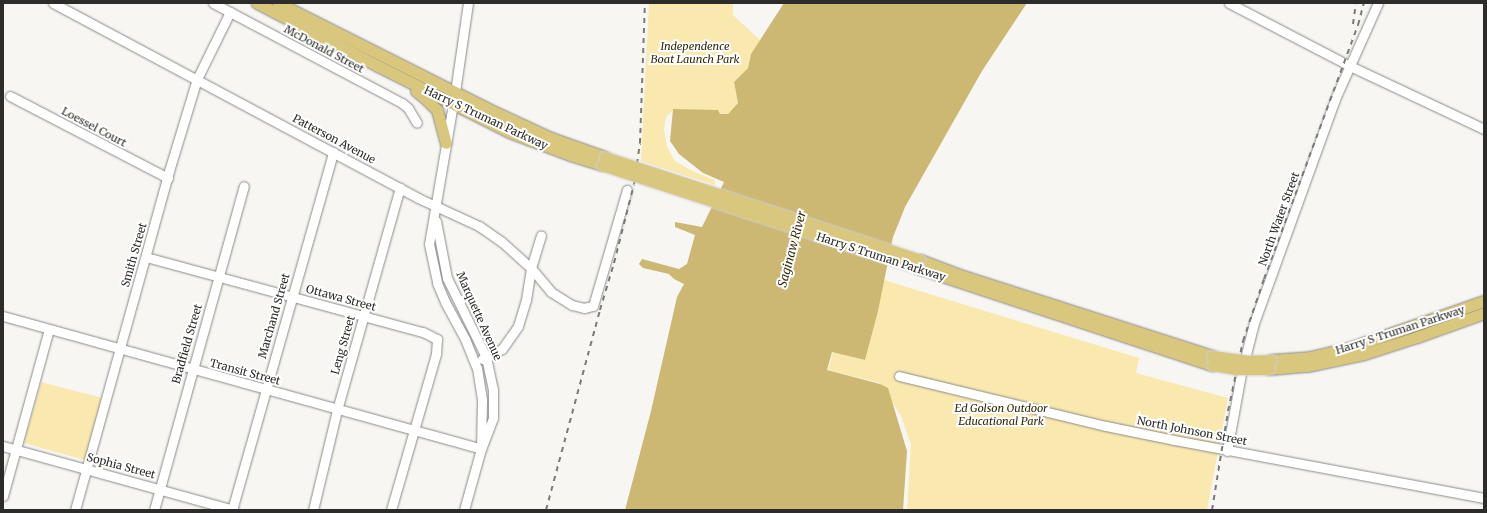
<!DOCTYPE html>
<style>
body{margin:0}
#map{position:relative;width:1487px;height:513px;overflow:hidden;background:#f7f6f3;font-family:Merriweather,serif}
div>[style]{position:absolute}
.green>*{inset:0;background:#f9e9ae}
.water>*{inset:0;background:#ccb873}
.roads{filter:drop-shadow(0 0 1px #8a8a87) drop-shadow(0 0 1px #8a8a87)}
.minor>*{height:9px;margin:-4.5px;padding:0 4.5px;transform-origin:4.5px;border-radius:4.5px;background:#fff}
.major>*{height:11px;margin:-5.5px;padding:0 5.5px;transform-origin:5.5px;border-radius:5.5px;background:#d9c77e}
.rail>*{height:2px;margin-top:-1px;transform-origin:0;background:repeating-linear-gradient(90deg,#7a7a78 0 5px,transparent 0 10px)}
.bridges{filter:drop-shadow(0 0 1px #d1d1d0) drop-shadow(0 0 1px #d1d1d0)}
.major-bridge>*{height:11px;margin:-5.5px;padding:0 5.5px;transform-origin:5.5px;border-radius:5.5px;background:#d9c77e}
span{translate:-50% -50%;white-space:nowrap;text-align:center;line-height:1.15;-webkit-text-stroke:4px #fff;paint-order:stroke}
.park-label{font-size:11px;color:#322909;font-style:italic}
.street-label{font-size:11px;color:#2c2c2a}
.water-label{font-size:12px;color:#352c0c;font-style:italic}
.frame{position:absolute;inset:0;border:4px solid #2c2c2a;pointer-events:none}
</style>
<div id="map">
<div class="green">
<i style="clip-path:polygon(649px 3px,733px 3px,733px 15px,761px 41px,751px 54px,748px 68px,734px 82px,738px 103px,728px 114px,720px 114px,717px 110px,673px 110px,666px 117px,664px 130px,667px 147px,675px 161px,692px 171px,715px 180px,715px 185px,641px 161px)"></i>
<i style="clip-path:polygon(884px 280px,1139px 358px,1136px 373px,1228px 398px,1207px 510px,907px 510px,911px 445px,901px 416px,880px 383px,828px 370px,833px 352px,865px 360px)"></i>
<i style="clip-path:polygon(41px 382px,102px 398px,85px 460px,24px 443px)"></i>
</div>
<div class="water">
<i style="clip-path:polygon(784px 3px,1027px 3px,982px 71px,905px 207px,893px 237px,878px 311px,865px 360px,832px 352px,827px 370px,880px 384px,888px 388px,907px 451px,903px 510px,625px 510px,651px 411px,677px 297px,684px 284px,674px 279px,669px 274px,643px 268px,639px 264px,642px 259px,679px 269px,687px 264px,695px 235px,675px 227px,675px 222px,702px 227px,724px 182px,703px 173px,679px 154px,670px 141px,673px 109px,718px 110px,720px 114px,728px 114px,738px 103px,734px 82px,748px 68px,751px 54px)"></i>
</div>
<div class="roads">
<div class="minor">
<i style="left:53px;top:3px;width:414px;rotate:28.1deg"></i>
<i style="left:418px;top:198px;width:67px;rotate:24.7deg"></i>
<i style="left:479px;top:226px;width:28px;rotate:35deg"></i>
<i style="left:502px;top:242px;width:39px;rotate:42deg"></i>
<i style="left:531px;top:268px;width:31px;rotate:50deg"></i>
<i style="left:551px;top:292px;width:25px;rotate:32deg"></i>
<i style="left:572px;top:305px;width:12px;rotate:14deg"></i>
<i style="left:584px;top:308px;width:9px;rotate:-13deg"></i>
<i style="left:593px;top:306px;width:121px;rotate:-73.7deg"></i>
<i style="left:213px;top:3px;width:214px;rotate:27.9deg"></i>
<i style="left:402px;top:103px;width:8px;rotate:40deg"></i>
<i style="left:408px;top:108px;width:17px;rotate:59deg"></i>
<i style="left:468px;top:3px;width:90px;rotate:98.3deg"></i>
<i style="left:455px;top:92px;width:154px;rotate:99.7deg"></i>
<i style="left:429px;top:244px;width:40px;rotate:78deg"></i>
<i style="left:437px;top:283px;width:21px;rotate:67deg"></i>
<i style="left:445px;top:302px;width:42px;rotate:61.6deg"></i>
<i style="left:465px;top:339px;width:31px;rotate:68deg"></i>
<i style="left:477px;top:368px;width:32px;rotate:81deg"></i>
<i style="left:482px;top:400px;width:49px;rotate:91.2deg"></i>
<i style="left:1229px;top:3px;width:136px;rotate:27.5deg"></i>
<i style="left:1350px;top:66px;width:148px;rotate:25.2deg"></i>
<i style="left:10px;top:96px;width:178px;rotate:27.4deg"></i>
<i style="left:436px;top:221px;width:58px;rotate:79.1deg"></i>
<i style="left:447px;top:278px;width:88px;rotate:63.7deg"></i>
<i style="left:486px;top:357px;width:34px;rotate:78deg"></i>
<i style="left:493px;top:390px;width:28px;rotate:90deg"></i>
<i style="left:493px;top:418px;width:33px;rotate:111deg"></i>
<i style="left:481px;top:449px;width:63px;rotate:105.6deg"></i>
<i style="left:146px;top:257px;width:287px;rotate:15.2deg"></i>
<i style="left:423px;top:332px;width:16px;rotate:27deg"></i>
<i style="left:437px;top:339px;width:15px;rotate:94deg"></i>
<i style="left:436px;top:354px;width:162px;rotate:106.1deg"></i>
<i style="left:3px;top:316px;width:496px;rotate:15.5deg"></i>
<i style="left:482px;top:359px;width:22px;rotate:-27deg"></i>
<i style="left:502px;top:349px;width:28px;rotate:-55deg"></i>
<i style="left:518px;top:326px;width:27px;rotate:-73deg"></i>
<i style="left:526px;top:300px;width:32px;rotate:-81deg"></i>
<i style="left:531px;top:268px;width:34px;rotate:-73deg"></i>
<i style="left:899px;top:376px;width:213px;rotate:13.6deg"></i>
<i style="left:1106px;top:426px;width:69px;rotate:11.6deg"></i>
<i style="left:1174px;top:440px;width:315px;rotate:10.6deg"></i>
<i style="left:3px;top:446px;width:239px;rotate:15.5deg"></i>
<i style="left:1227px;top:451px;width:78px;rotate:-79.7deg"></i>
<i style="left:1241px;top:374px;width:53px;rotate:-75.7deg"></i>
<i style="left:1254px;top:323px;width:238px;rotate:-70.1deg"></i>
<i style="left:1335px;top:99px;width:105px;rotate:-65.9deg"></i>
<i style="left:3px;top:496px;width:173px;rotate:-74.6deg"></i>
<i style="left:75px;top:510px;width:352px;rotate:-74.5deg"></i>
<i style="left:169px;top:171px;width:96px;rotate:-73.1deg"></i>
<i style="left:197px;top:79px;width:75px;rotate:-63.8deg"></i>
<i style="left:154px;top:510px;width:336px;rotate:-74.5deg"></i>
<i style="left:232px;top:510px;width:372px;rotate:-74.2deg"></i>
<i style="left:313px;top:510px;width:103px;rotate:-76.5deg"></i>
<i style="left:337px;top:410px;width:231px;rotate:-74.2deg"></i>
</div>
<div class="major">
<i style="left:257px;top:3px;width:136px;rotate:27.5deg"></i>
<i style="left:378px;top:66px;width:147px;rotate:26.7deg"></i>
<i style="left:509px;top:132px;width:65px;rotate:20.7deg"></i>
<i style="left:570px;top:155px;width:34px;rotate:17deg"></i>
<i style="left:278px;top:3px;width:245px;rotate:26.7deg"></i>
<i style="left:497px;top:113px;width:60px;rotate:24.8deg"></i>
<i style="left:551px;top:138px;width:57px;rotate:19.4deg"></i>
<i style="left:416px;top:91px;width:14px;rotate:39deg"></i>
<i style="left:427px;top:100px;width:14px;rotate:45deg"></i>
<i style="left:437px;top:110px;width:34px;rotate:75deg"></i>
<i style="left:920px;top:260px;width:46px;rotate:20.4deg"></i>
<i style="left:963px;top:276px;width:262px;rotate:17.8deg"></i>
<i style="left:918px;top:268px;width:310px;rotate:18.3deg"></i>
<i style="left:1271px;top:360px;width:39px;rotate:-4deg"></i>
<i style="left:1310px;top:357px;width:37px;rotate:-13deg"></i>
<i style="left:1346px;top:349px;width:146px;rotate:-19.2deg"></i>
<i style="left:1269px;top:369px;width:38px;rotate:-5deg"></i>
<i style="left:1307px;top:366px;width:58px;rotate:-11.9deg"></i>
<i style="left:1364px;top:354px;width:56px;rotate:-17.8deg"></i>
<i style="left:1417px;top:337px;width:71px;rotate:-19.7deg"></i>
</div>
</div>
<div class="rail">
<i style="left:1353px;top:24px;width:21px;rotate:-82deg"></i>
<i style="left:546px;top:510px;width:207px;rotate:-74.9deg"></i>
<i style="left:600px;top:310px;width:49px;rotate:-73.4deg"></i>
<i style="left:614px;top:263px;width:81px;rotate:-75.8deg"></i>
<i style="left:634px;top:184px;width:41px;rotate:-81.7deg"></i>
<i style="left:640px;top:143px;width:140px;rotate:-88deg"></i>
<i style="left:1212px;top:510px;width:100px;rotate:-80.8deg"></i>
<i style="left:1228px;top:411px;width:72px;rotate:-77.9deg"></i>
<i style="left:1243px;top:341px;width:65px;rotate:-71.3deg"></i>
<i style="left:1264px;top:279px;width:271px;rotate:-69.7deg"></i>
<i style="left:1358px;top:25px;width:23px;rotate:-75deg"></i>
</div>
<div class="bridges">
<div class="major-bridge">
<i style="left:605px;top:157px;width:331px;rotate:18.1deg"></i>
<i style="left:602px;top:165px;width:332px;rotate:18.1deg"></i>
<i style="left:1212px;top:356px;width:34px;rotate:8deg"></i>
<i style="left:1246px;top:361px;width:25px;rotate:-2deg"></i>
<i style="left:1212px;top:365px;width:24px;rotate:9deg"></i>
<i style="left:1236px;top:369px;width:33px"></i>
</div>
</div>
<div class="park-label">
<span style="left:695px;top:53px">Independence<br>Boat Launch Park</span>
<span style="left:1001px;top:415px">Ed Golson Outdoor<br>Educational Park</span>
</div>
<div class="street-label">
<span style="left:324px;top:49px;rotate:28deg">McDonald Street</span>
<span style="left:486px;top:118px;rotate:25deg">Harry S Truman Parkway</span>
<span style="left:94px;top:127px;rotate:28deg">Loessel Court</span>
<span style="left:334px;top:139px;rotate:28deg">Patterson Avenue</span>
<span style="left:1279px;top:219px;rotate:-70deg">North Water Street</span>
<span style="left:134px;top:255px;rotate:-74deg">Smith Street</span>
<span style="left:881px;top:257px;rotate:18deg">Harry S Truman Parkway</span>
<span style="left:341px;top:298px;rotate:15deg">Ottawa Street</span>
<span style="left:274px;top:316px;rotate:-74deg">Marchand Street</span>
<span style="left:479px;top:316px;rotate:66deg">Marquette Avenue</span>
<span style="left:1400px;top:330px;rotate:-18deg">Harry S Truman Parkway</span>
<span style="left:187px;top:344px;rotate:-74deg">Bradfield Street</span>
<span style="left:343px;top:345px;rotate:-74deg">Leng Street</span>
<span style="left:245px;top:372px;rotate:15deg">Transit Street</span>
<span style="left:1192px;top:431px;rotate:11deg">North Johnson Street</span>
<span style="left:121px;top:466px;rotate:15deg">Sophia Street</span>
</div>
<div class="water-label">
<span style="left:792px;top:249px;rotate:-75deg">Saginaw River</span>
</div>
<div class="frame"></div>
</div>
